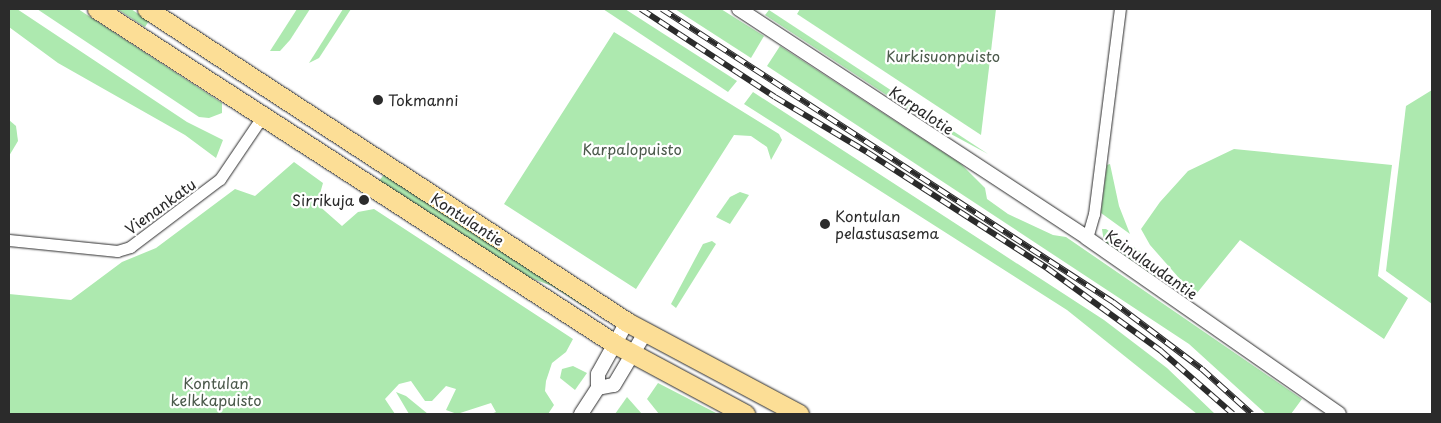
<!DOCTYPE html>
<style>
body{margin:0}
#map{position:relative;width:1441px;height:423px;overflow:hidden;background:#fff;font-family:"Playpen Sans",sans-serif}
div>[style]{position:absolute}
.green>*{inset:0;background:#ade9af}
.roads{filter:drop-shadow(0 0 1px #2b2b2b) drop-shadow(0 0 1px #2b2b2b)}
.minor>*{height:11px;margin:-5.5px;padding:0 5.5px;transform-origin:5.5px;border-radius:5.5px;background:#fff}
.tertiary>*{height:14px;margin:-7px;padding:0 7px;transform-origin:7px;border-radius:7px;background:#fff}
.primary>*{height:19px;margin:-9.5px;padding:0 9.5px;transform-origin:9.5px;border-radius:9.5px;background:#fcde96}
.rail>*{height:5.5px;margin-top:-2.75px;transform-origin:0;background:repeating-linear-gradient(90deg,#fff 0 11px,#2b2b2b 0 22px);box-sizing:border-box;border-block:1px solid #2b2b2b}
.dots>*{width:14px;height:14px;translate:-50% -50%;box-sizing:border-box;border:2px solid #fff;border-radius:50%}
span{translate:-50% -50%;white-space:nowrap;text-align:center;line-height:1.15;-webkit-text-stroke:4.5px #fff;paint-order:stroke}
.park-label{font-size:15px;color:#4c5a4c}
.poi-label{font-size:15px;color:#2b2b2b}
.left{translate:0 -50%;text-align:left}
.right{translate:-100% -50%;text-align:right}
.street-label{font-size:15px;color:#2b2b2b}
.frame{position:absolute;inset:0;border:10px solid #2b2b2b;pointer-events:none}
</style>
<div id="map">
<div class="green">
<i style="clip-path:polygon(9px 9px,17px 9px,187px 122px,223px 140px,216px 158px,185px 135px,58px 63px,9px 27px)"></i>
<i style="clip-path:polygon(37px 9px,78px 9px,222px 103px,222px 113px,209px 118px,199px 117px)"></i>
<i style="clip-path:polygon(117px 9px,131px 9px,149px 21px,145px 27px)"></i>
<i style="clip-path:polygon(297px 9px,310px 9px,290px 40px,280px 51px,270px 51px)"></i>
<i style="clip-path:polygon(343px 9px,351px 9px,319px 58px,309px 63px)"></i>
<i style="clip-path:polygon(603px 9px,625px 9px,737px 81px,728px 92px)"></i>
<i style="clip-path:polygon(675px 9px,721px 9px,764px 36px,751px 58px)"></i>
<i style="clip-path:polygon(800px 9px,996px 9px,981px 135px,797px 14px)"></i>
<i style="clip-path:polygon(769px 10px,988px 154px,923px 119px,765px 15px)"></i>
<i style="clip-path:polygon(614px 32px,779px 134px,782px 140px,771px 160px,767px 147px,751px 136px,734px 135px,636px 289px,504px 204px)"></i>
<i style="clip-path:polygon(780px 46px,961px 164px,985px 188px,987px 199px,1008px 214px,1053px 235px,1066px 237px,1302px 399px,1291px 414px,1266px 414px,1189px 344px,767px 66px)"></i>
<i style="clip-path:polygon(1432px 90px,1432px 304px,1386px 271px,1406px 106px)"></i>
<i style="clip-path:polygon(753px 92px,1104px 320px,1167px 368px,1215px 414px,1197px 414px,1067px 310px,744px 104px)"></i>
<i style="clip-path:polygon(9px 120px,16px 126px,18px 141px,9px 156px)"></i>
<i style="clip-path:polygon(1234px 149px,1392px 165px,1378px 276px,1408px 298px,1384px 339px,1240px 240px,1197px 293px,1179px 278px,1150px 245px,1141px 229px,1160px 202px,1188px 171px)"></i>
<i style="clip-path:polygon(294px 162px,323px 183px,317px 204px,342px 226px,358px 212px,374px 209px,573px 339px,566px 352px,552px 363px,546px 381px,545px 391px,554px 405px,548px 414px,491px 414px,496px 412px,491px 403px,457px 414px,446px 410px,456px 389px,446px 386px,432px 401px,425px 401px,411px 381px,399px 384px,385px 399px,395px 414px,9px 414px,9px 294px,71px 300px,122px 262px,156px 248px,235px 189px,255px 196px)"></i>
<i style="clip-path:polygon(1110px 164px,1119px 206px,1130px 234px,1101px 213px,1107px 165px)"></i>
<i style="clip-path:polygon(385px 173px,591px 305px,588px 309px,552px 286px,528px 277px,379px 181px)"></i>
<i style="clip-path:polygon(740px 192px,749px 195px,730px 224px,716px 217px,730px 197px)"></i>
<i style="clip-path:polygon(1102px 229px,1106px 229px,1141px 252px,1159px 271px,1154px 278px,1104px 242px)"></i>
<i style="clip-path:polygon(712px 241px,716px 244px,676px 308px,671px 304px,703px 244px)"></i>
<i style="clip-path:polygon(573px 366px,587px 373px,575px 390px,560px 378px,562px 369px)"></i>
<i style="clip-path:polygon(658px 383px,718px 414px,659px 414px,647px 399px)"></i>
<i style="clip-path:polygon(396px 392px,406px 396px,428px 414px,409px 414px)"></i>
<i style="clip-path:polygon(627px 397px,642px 414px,615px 414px)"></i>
</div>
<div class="roads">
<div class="minor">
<i style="left:1087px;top:238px;width:25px;rotate:-74deg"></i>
<i style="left:1094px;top:214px;width:207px;rotate:-82.8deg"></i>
<i style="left:9px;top:240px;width:109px;rotate:5.8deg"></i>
<i style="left:117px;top:251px;width:14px;rotate:-17deg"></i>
<i style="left:130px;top:247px;width:113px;rotate:-37.1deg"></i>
<i style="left:220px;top:179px;width:75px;rotate:-55.9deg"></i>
</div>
<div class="tertiary">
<i style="left:739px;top:9px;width:417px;rotate:33.3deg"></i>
<i style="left:1087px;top:238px;width:307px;rotate:34.9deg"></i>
<i style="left:598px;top:388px;width:16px;rotate:-11deg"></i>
<i style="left:614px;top:385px;width:61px;rotate:-59.2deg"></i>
<i style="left:581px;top:414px;width:31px;rotate:-57deg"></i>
<i style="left:598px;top:388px;width:14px;rotate:-90deg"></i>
<i style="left:598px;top:374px;width:60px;rotate:-60.9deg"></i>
</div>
<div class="primary">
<i style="left:97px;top:9px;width:617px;rotate:32.89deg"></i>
<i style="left:615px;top:344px;width:148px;rotate:28.3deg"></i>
<i style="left:147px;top:9px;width:573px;rotate:33.11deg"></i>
<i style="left:627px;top:322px;width:195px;rotate:28.1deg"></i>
</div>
</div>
<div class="rail">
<i style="left:641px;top:9px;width:160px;rotate:33.3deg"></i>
<i style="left:775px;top:97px;width:107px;rotate:30.9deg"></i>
<i style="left:867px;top:152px;width:214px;rotate:32.8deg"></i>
<i style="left:1047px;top:268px;width:140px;rotate:36deg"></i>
<i style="left:1160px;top:350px;width:97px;rotate:41.2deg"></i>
<i style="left:662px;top:9px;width:538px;rotate:33.01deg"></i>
<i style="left:1113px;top:302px;width:111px;rotate:37deg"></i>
<i style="left:1202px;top:369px;width:67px;rotate:42deg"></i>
</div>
<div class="dots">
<i style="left:378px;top:100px;background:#2b2b2b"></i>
<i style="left:364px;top:200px;background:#2b2b2b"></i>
<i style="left:825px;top:224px;background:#2b2b2b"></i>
</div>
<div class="park-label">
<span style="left:943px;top:56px">Kurkisuonpuisto</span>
<span style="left:632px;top:149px">Karpalopuisto</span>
<span style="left:216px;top:391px">Kontulan<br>kelkkapuisto</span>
</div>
<div class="poi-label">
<span class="left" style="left:388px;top:100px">Tokmanni</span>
<span class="right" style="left:354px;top:200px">Sirrikuja</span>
<span class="left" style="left:835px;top:224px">Kontulan<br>pelastusasema</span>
</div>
<div class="street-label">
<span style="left:922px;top:110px;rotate:34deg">Karpalotie</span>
<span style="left:160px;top:206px;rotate:-36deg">Vienankatu</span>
<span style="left:468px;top:219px;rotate:33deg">Kontulantie</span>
<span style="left:1152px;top:264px;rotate:35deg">Keinulaudantie</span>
</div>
<div class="frame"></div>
</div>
